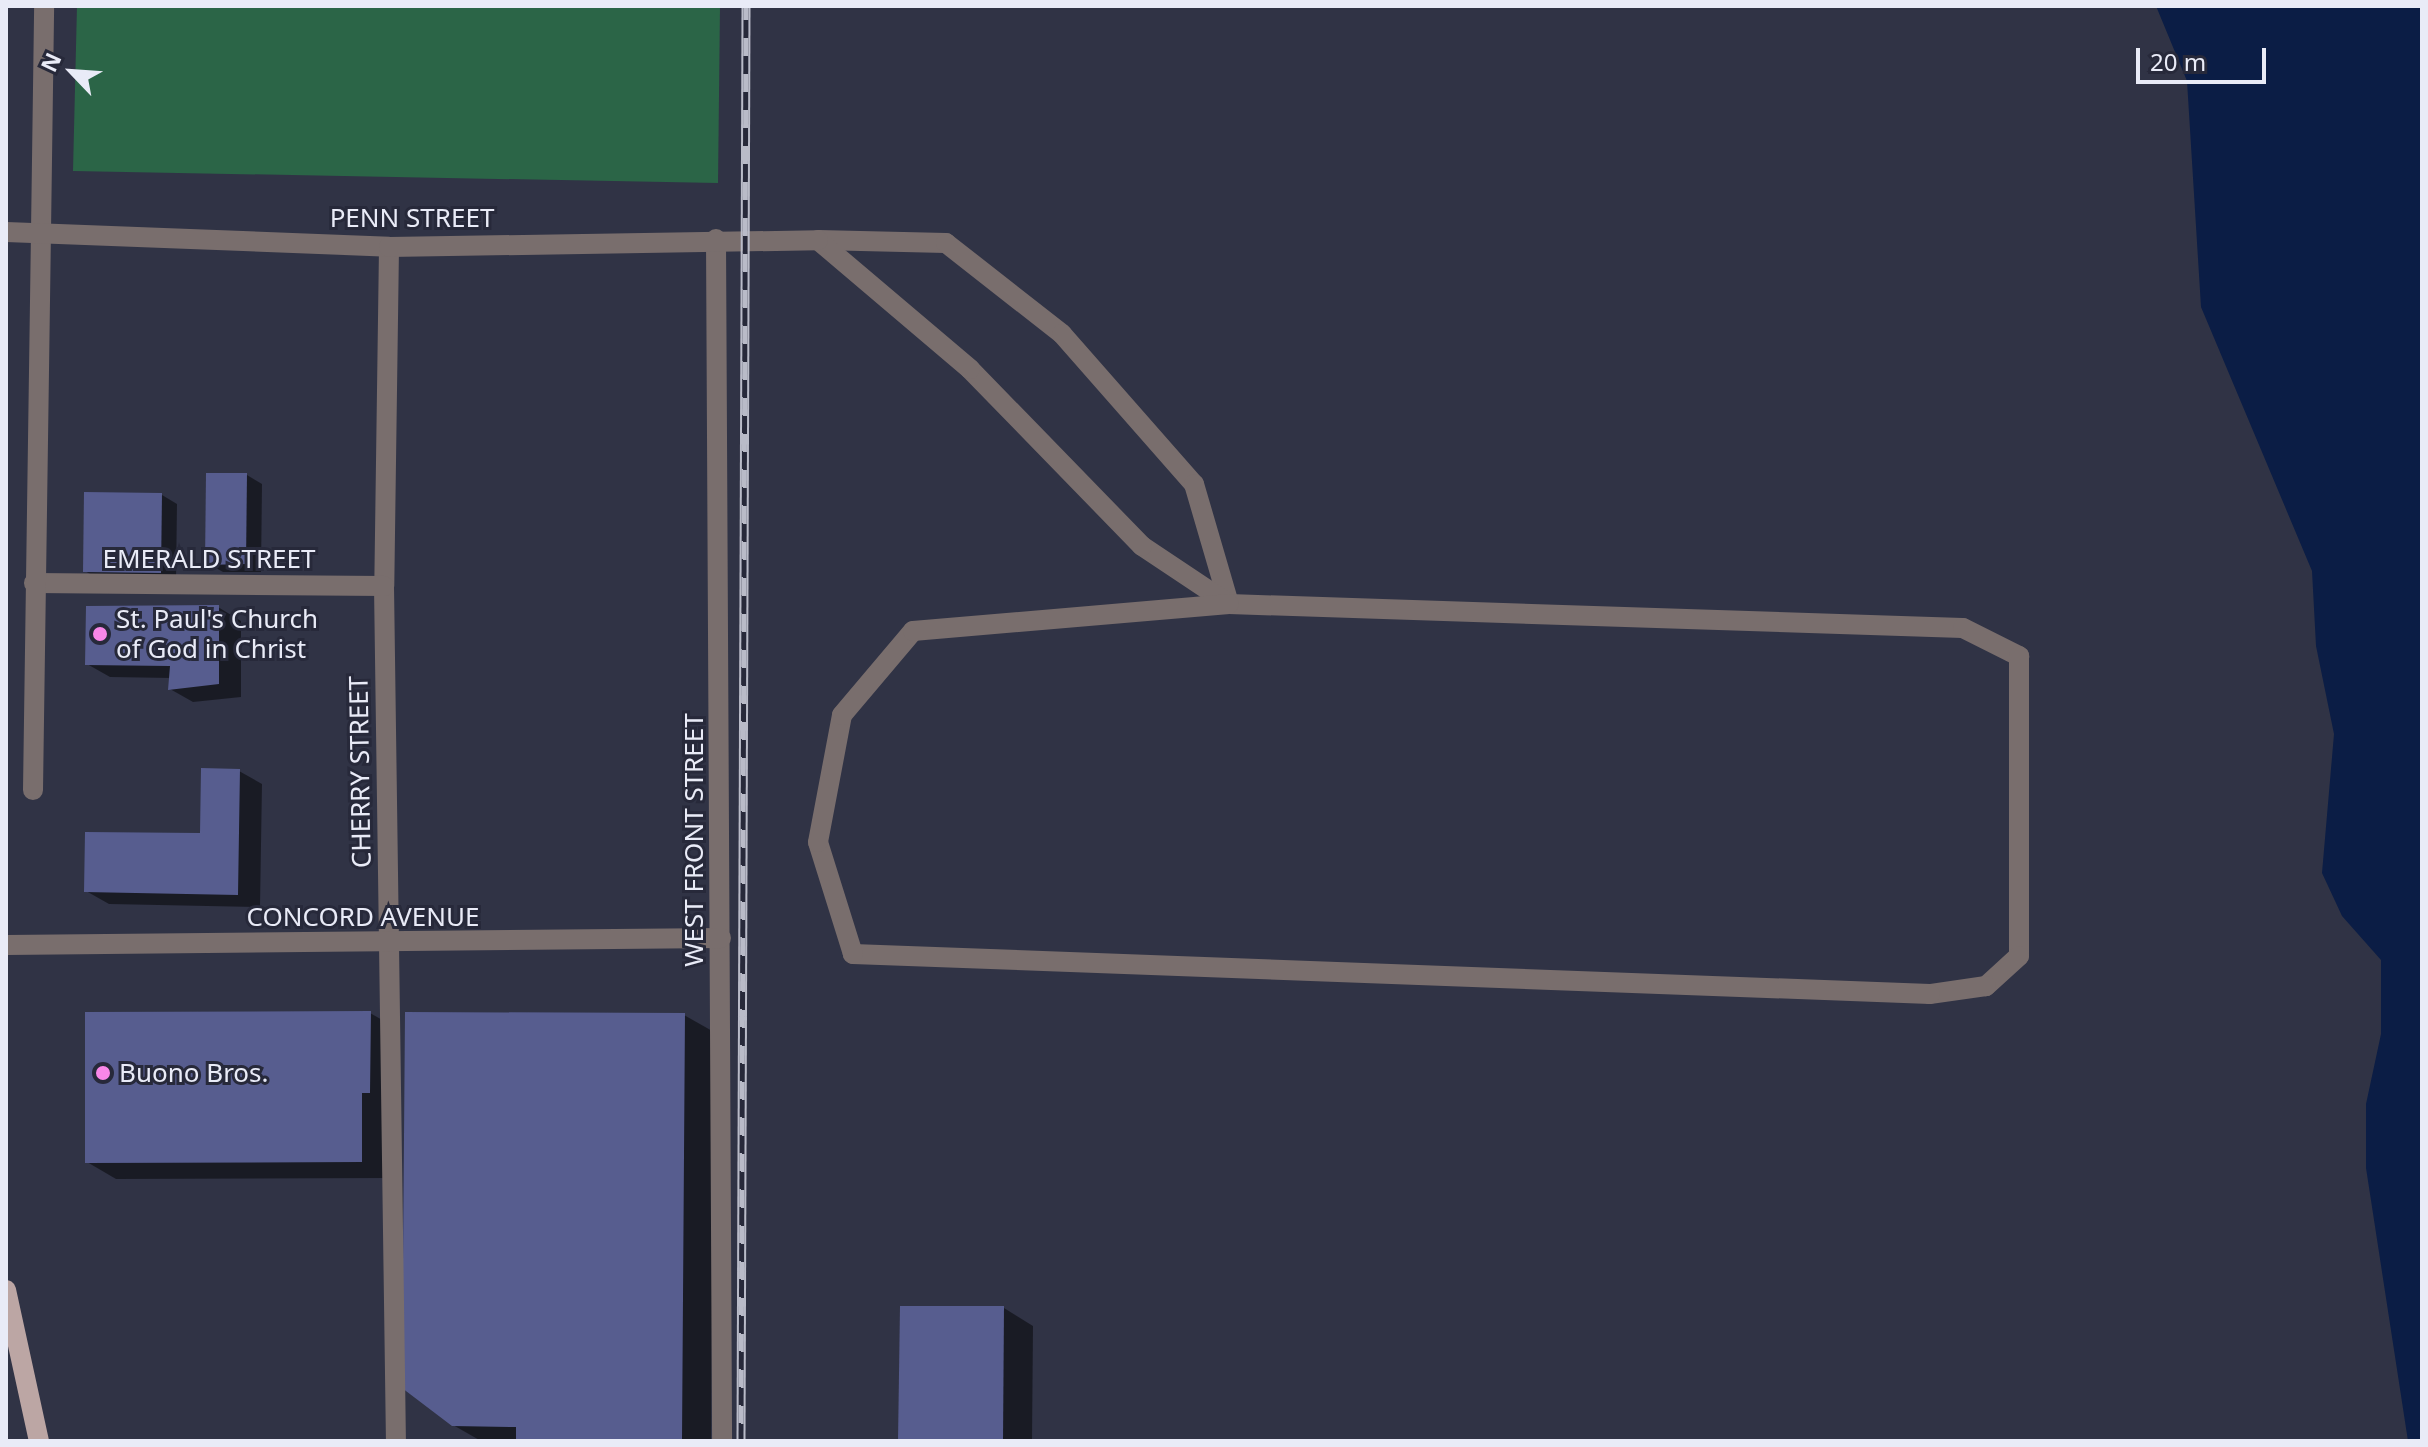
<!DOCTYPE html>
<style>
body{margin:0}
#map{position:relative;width:2428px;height:1447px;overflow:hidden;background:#303345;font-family:"Noto Sans",sans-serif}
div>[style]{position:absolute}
.green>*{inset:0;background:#2b6547}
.water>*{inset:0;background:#0b1d45}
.shadow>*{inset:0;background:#0007}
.building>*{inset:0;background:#575d8f}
.service>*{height:20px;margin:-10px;padding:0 10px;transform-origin:10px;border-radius:10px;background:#796e6d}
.minor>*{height:20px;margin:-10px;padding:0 10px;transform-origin:10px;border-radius:10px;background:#796e6d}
.tertiary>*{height:20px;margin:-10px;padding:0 10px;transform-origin:10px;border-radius:10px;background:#796e6d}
.primary>*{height:20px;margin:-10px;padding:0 10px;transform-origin:10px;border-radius:10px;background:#bca6a4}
.rail>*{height:9px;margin-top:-4.5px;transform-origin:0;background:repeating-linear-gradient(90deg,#27293a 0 18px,#b9bbc8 0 36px);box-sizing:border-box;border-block:2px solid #b9bbc8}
.dots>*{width:22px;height:22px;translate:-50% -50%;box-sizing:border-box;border:4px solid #27293a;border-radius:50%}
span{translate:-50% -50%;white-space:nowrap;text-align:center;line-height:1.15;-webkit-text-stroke:6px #27293a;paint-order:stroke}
.street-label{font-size:26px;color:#e9ebf7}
.poi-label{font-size:26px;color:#e9ebf7}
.left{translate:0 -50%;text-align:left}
.frame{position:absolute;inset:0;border:8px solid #e9ebf7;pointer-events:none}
.north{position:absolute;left:32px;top:32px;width:80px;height:80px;-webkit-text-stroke:6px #27293a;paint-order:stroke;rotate:295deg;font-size:22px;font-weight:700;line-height:32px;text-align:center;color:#e9ebf7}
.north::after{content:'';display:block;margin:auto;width:28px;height:36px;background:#e9ebf7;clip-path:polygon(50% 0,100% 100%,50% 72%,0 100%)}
.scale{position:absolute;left:2136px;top:48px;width:130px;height:36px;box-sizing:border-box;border:4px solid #e9ebf7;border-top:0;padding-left:10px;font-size:24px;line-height:28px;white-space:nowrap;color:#e9ebf7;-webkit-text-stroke:6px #27293a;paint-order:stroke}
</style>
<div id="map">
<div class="green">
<i style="clip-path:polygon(77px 6px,720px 6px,718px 183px,73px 171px)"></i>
</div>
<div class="water">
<i style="clip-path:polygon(2156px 6px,2422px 6px,2422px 1441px,2408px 1441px,2366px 1168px,2366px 1104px,2381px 1034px,2381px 960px,2342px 916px,2322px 873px,2334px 734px,2316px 646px,2312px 571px,2201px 307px,2187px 81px)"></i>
</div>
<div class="shadow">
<i style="clip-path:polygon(247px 475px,262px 484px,261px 572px,223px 572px,207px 563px)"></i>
<i style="clip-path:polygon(162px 495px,177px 504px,176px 581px,100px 580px,85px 571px)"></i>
<i style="clip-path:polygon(218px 607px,241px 621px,241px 697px,193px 702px,170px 689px,171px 678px,110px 677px,87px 664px)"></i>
<i style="clip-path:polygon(239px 771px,262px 784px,260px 907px,109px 904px,86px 891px,202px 835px)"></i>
<i style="clip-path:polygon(370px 1013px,400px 1030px,391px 1178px,116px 1179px,87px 1162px)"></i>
<i style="clip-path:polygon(684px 1015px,714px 1032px,711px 1441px,481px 1441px,453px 1425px)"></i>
<i style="clip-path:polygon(1004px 1308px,1033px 1326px,1032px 1441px,900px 1441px)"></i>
</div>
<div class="building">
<i style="clip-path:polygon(206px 473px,247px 473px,246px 564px,205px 565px)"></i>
<i style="clip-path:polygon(84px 492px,162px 493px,161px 573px,83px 572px)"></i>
<i style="clip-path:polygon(219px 605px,219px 684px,168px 690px,170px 666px,85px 665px,86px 606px)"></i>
<i style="clip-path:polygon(201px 768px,240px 769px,238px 895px,84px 892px,85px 832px,200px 833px)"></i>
<i style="clip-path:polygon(371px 1011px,370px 1093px,362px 1093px,362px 1162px,85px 1163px,85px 1012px)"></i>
<i style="clip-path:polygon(405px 1012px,685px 1013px,682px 1441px,516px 1441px,516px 1427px,452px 1426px,402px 1388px)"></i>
<i style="clip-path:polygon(900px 1306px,1004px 1306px,1003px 1441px,898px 1441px)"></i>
</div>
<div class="service">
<i style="left:818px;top:240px;width:128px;rotate:1.3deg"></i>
<i style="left:946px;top:243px;width:147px;rotate:38.1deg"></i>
<i style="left:1062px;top:334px;width:200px;rotate:48.7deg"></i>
<i style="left:1194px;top:484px;width:125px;rotate:73.7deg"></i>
<i style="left:1229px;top:604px;width:105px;rotate:-146.3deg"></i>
<i style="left:1142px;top:546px;width:247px;rotate:-134.2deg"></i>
<i style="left:970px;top:369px;width:199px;rotate:-139.7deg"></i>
<i style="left:389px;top:247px;width:339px;rotate:90.8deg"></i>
<i style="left:384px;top:586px;width:855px;rotate:89.2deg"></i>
<i style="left:34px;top:583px;width:350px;rotate:0.5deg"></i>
<i style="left:1229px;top:604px;width:734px;rotate:1.87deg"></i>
<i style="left:1963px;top:628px;width:63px;rotate:26.6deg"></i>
<i style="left:2019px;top:656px;width:300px;rotate:90deg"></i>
<i style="left:2019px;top:956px;width:45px;rotate:137.7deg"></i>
<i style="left:1986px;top:986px;width:57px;rotate:171.9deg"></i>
<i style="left:1930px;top:994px;width:1078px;rotate:-177.87deg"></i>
<i style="left:853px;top:954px;width:117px;rotate:-107.4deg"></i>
<i style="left:818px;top:842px;width:129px;rotate:-79.3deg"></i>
<i style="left:842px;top:715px;width:110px;rotate:-49.8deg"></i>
<i style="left:913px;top:631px;width:317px;rotate:-4.9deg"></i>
</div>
<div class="minor">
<i style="left:716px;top:239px;width:1202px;rotate:89.71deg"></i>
<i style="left:33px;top:790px;width:559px;rotate:-89.18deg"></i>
<i style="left:6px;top:945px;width:715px;rotate:-0.56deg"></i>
</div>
<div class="tertiary">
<i style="left:41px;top:231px;width:225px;rotate:-89.2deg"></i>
<i style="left:6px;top:232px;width:383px;rotate:2.2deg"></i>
<i style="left:389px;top:247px;width:429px;rotate:-0.9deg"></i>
</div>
<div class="primary">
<i style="left:6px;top:1290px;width:155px;rotate:77.7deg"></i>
</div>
<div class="rail">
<i style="left:741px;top:1441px;width:1435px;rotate:-89.8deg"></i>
</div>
<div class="dots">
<i style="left:100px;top:634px;background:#f987e8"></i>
<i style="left:103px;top:1073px;background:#f987e8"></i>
</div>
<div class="street-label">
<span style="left:412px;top:218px">PENN STREET</span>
<span style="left:209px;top:559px">EMERALD STREET</span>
<span style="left:360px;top:772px;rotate:-91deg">CHERRY STREET</span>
<span style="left:694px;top:840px;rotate:-90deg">WEST FRONT STREET</span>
<span style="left:363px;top:917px">CONCORD AVENUE</span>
</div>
<div class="poi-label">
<span class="left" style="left:116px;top:634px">St. Paul's Church<br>of God in Christ</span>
<span class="left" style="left:119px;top:1073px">Buono Bros.</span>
</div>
<div class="frame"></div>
<div class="north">N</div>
<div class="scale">20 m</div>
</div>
